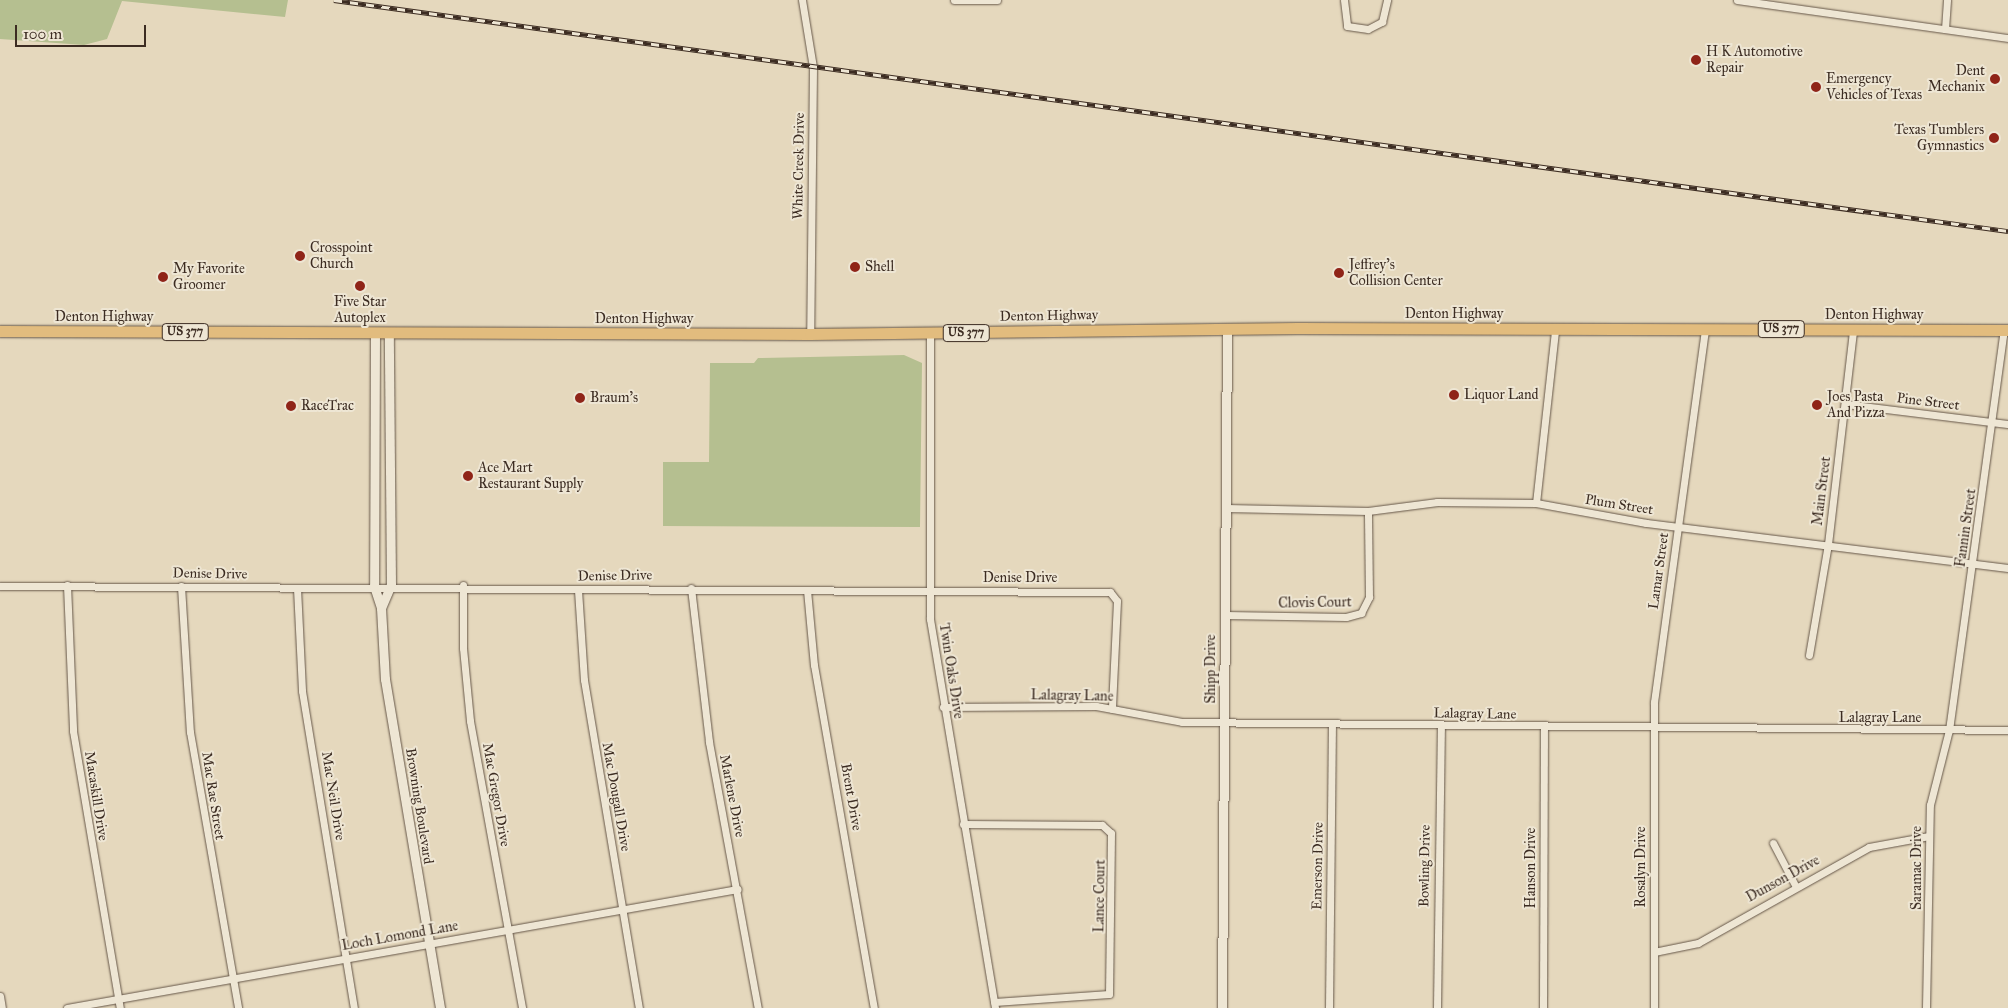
<!DOCTYPE html>
<style>
body{margin:0}
#map{position:relative;width:2008px;height:1008px;overflow:hidden;background:#e5d8bd;font-family:"IM FELL Great Primer",serif}
div>[style]{position:absolute}
.green>*{inset:0;background:#b5bf90}
.roads{filter:drop-shadow(0 0 1px #665749) drop-shadow(0 0 1px #665749)}
.minor>*{height:7px;margin:-3.5px;padding:0 3.5px;transform-origin:3.5px;border-radius:3.5px;background:#eee6d4}
.tertiary>*{height:9px;margin:-4.5px;padding:0 4.5px;transform-origin:4.5px;border-radius:4.5px;background:#eee6d4}
.primary>*{height:11px;margin:-5.5px;padding:0 5.5px;transform-origin:5.5px;border-radius:5.5px;background:#e2bc7e}
.rail>*{height:4.5px;margin-top:-2.25px;transform-origin:0;background:repeating-linear-gradient(90deg,#eee6d4 0 8px,#3c2c22 0 16px);box-sizing:border-box;border-block:1px solid #3c2c22}
.dots>*{width:14px;height:14px;translate:-50% -50%;box-sizing:border-box;border:2px solid #eee6d4;border-radius:50%}
span{translate:-50% -50%;white-space:nowrap;text-align:center;line-height:1.15;-webkit-text-stroke:4px #eee6d4;paint-order:stroke}
.shield-label span{padding:1px 4px;background:#eee6d4;border:1px solid;border-radius:4px;-webkit-text-stroke-width:0}
.shield-label{font-size:12px;color:#3c2c22;font-weight:700}
.poi-label{font-size:14px;color:#3c2c22}
.left{translate:0 -50%;text-align:left}
.right{translate:-100% -50%;text-align:right}
.street-label{font-size:14px;color:#3c2c22}
.scale{position:absolute;left:15px;top:25px;width:131px;height:22px;box-sizing:border-box;border:2px solid #3c2c22;border-top:0;padding-left:6px;font-size:15px;line-height:18px;white-space:nowrap;color:#3c2c22;-webkit-text-stroke:4px #eee6d4;paint-order:stroke}
</style>
<div id="map">
<div class="green">
<i style="clip-path:polygon(0 0,288px 0,285px 17px,122px 1px,107px 39px,84px 45px,0 39px)"></i>
<i style="clip-path:polygon(904px 355px,922px 363px,920px 527px,663px 526px,663px 462px,709px 462px,710px 363px,754px 363px,758px 358px)"></i>
</div>
<div class="roads">
<div class="minor">
<i style="left:802px;top:0;width:68px;rotate:80.7deg"></i>
<i style="left:813px;top:67px;width:267px;rotate:90.6deg"></i>
<i style="left:954px;top:0;width:43px"></i>
<i style="left:1344px;top:0;width:26px;rotate:83deg"></i>
<i style="left:1347px;top:26px;width:21px;rotate:8deg"></i>
<i style="left:1368px;top:29px;width:16px;rotate:-27deg"></i>
<i style="left:1382px;top:22px;width:23px;rotate:-77deg"></i>
<i style="left:1737px;top:0;width:274px;rotate:8deg"></i>
<i style="left:1945px;top:29px;width:29px;rotate:-86deg"></i>
<i style="left:930px;top:333px;width:286px;rotate:90deg"></i>
<i style="left:930px;top:619px;width:394px;rotate:80.5deg"></i>
<i style="left:1845px;top:404px;width:164px;rotate:7deg"></i>
<i style="left:1536px;top:503px;width:174px;rotate:-83.7deg"></i>
<i style="left:1226px;top:508px;width:142px;rotate:1.2deg"></i>
<i style="left:1368px;top:511px;width:70px;rotate:-7.4deg"></i>
<i style="left:1437px;top:502px;width:99px;rotate:0.6deg"></i>
<i style="left:1536px;top:503px;width:112px;rotate:10.3deg"></i>
<i style="left:1646px;top:523px;width:365px;rotate:7.1deg"></i>
<i style="left:67px;top:585px;width:146px;rotate:87.6deg"></i>
<i style="left:73px;top:731px;width:281px;rotate:80.4deg"></i>
<i style="left:463px;top:585px;width:63px;rotate:90deg"></i>
<i style="left:463px;top:648px;width:73px;rotate:84.5deg"></i>
<i style="left:470px;top:721px;width:292px;rotate:79.7deg"></i>
<i style="left:0;top:586px;width:1110px;rotate:0.31deg"></i>
<i style="left:1110px;top:592px;width:11px;rotate:52deg"></i>
<i style="left:1117px;top:601px;width:108px;rotate:92.7deg"></i>
<i style="left:181px;top:586px;width:146px;rotate:86.5deg"></i>
<i style="left:190px;top:732px;width:280px;rotate:80.1deg"></i>
<i style="left:297px;top:588px;width:103px;rotate:87.2deg"></i>
<i style="left:302px;top:691px;width:321px;rotate:80.7deg"></i>
<i style="left:691px;top:588px;width:155px;rotate:83.3deg"></i>
<i style="left:709px;top:742px;width:270px;rotate:79.6deg"></i>
<i style="left:578px;top:590px;width:90px;rotate:86.2deg"></i>
<i style="left:584px;top:680px;width:333px;rotate:80.5deg"></i>
<i style="left:807px;top:590px;width:75px;rotate:84.7deg"></i>
<i style="left:814px;top:665px;width:348px;rotate:80.1deg"></i>
<i style="left:1225px;top:615px;width:121px;rotate:0.9deg"></i>
<i style="left:1346px;top:617px;width:16px;rotate:-15deg"></i>
<i style="left:1361px;top:613px;width:18px;rotate:-63deg"></i>
<i style="left:1369px;top:597px;width:86px;rotate:-90.7deg"></i>
<i style="left:1809px;top:655px;width:113px;rotate:-80.3deg"></i>
<i style="left:1828px;top:544px;width:215px;rotate:-83.3deg"></i>
<i style="left:943px;top:707px;width:153px;rotate:-0.4deg"></i>
<i style="left:1096px;top:706px;width:87px;rotate:10.5deg"></i>
<i style="left:1182px;top:722px;width:826px;rotate:0.55deg"></i>
<i style="left:963px;top:824px;width:139px;rotate:0.4deg"></i>
<i style="left:1102px;top:825px;width:12px;rotate:42deg"></i>
<i style="left:1111px;top:833px;width:161px;rotate:90.7deg"></i>
<i style="left:1109px;top:994px;width:115px;rotate:176deg"></i>
<i style="left:1773px;top:843px;width:47px;rotate:62.4deg"></i>
<i style="left:1654px;top:952px;width:45px;rotate:-11.6deg"></i>
<i style="left:1698px;top:943px;width:196px;rotate:-29.3deg"></i>
<i style="left:1869px;top:847px;width:61px;rotate:-10.4deg"></i>
<i style="left:0;top:996px;width:12px;rotate:81deg"></i>
<i style="left:67px;top:1008px;width:681px;rotate:-10.06deg"></i>
<i style="left:1329px;top:1008px;width:284px;rotate:-89.4deg"></i>
<i style="left:1437px;top:1008px;width:283px;rotate:-89.2deg"></i>
<i style="left:1543px;top:1008px;width:281px;rotate:-89.8deg"></i>
<i style="left:1654px;top:1008px;width:306px;rotate:-90deg"></i>
<i style="left:1654px;top:702px;width:375px;rotate:-82.2deg"></i>
<i style="left:1926px;top:1008px;width:203px;rotate:-88.9deg"></i>
<i style="left:1930px;top:805px;width:77px;rotate:-75.8deg"></i>
<i style="left:1949px;top:730px;width:404px;rotate:-82.2deg"></i>
</div>
<div class="tertiary">
<i style="left:375px;top:333px;width:253px;rotate:90.2deg"></i>
<i style="left:374px;top:586px;width:23px;rotate:72deg"></i>
<i style="left:381px;top:608px;width:71px;rotate:86.8deg"></i>
<i style="left:385px;top:679px;width:334px;rotate:80.5deg"></i>
<i style="left:381px;top:608px;width:25px;rotate:-67deg"></i>
<i style="left:391px;top:585px;width:252px;rotate:-90.5deg"></i>
<i style="left:1222px;top:1008px;width:678px;rotate:-89.58deg"></i>
</div>
<div class="primary">
<i style="left:0;top:331px;width:810px;rotate:0.21deg"></i>
<i style="left:810px;top:334px;width:487px;rotate:-0.7deg"></i>
<i style="left:1297px;top:328px;width:711px;rotate:0.16deg"></i>
</div>
</div>
<div class="rail">
<i style="left:334px;top:0;width:1690px;rotate:7.86deg"></i>
</div>
<div class="dots">
<i style="left:1696px;top:60px;background:#8f2418"></i>
<i style="left:1995px;top:79px;background:#8f2418"></i>
<i style="left:1816px;top:87px;background:#8f2418"></i>
<i style="left:1994px;top:138px;background:#8f2418"></i>
<i style="left:300px;top:256px;background:#8f2418"></i>
<i style="left:855px;top:267px;background:#8f2418"></i>
<i style="left:1339px;top:273px;background:#8f2418"></i>
<i style="left:163px;top:277px;background:#8f2418"></i>
<i style="left:360px;top:286px;background:#8f2418"></i>
<i style="left:1454px;top:395px;background:#8f2418"></i>
<i style="left:580px;top:398px;background:#8f2418"></i>
<i style="left:1817px;top:405px;background:#8f2418"></i>
<i style="left:291px;top:406px;background:#8f2418"></i>
<i style="left:468px;top:476px;background:#8f2418"></i>
</div>
<div class="shield-label">
<span style="left:1781px;top:329px">US 377</span>
<span style="left:185px;top:332px">US 377</span>
<span style="left:966px;top:333px">US 377</span>
</div>
<div class="poi-label">
<span class="left" style="left:1706px;top:60px">H K Automotive<br>Repair</span>
<span class="right" style="left:1985px;top:79px">Dent<br>Mechanix</span>
<span class="left" style="left:1826px;top:87px">Emergency<br>Vehicles of Texas</span>
<span class="right" style="left:1984px;top:138px">Texas Tumblers<br>Gymnastics</span>
<span class="left" style="left:310px;top:256px">Crosspoint<br>Church</span>
<span class="left" style="left:1349px;top:273px">Jeffrey's<br>Collision Center</span>
<span class="left" style="left:865px;top:267px">Shell</span>
<span class="left" style="left:173px;top:277px">My Favorite<br>Groomer</span>
<span style="left:360px;top:310px">Five Star<br>Autoplex</span>
<span class="left" style="left:1464px;top:395px">Liquor Land</span>
<span class="left" style="left:1827px;top:405px">Joes Pasta<br>And Pizza</span>
<span class="left" style="left:590px;top:398px">Braum's</span>
<span class="left" style="left:301px;top:406px">RaceTrac</span>
<span class="left" style="left:478px;top:476px">Ace Mart<br>Restaurant Supply</span>
</div>
<div class="street-label">
<span style="left:799px;top:166px;rotate:-89deg">White Creek Drive</span>
<span style="left:1454px;top:314px">Denton Highway</span>
<span style="left:1874px;top:315px">Denton Highway</span>
<span style="left:1049px;top:316px;rotate:-1deg">Denton Highway</span>
<span style="left:104px;top:317px">Denton Highway</span>
<span style="left:644px;top:319px">Denton Highway</span>
<span style="left:1928px;top:402px;rotate:7deg">Pine Street</span>
<span style="left:1822px;top:491px;rotate:-83deg">Main Street</span>
<span style="left:1619px;top:505px;rotate:9deg">Plum Street</span>
<span style="left:1966px;top:528px;rotate:-82deg">Fannin Street</span>
<span style="left:1659px;top:571px;rotate:-82deg">Lamar Street</span>
<span style="left:210px;top:574px;rotate:1deg">Denise Drive</span>
<span style="left:615px;top:576px;rotate:-1deg">Denise Drive</span>
<span style="left:1020px;top:578px">Denise Drive</span>
<span style="left:1315px;top:603px;rotate:-1deg">Clovis Court</span>
<span style="left:1211px;top:669px;rotate:-90deg">Shipp Drive</span>
<span style="left:951px;top:671px;rotate:81deg">Twin Oaks Drive</span>
<span style="left:1072px;top:696px;rotate:1deg">Lalagray Lane</span>
<span style="left:1475px;top:714px;rotate:1deg">Lalagray Lane</span>
<span style="left:1880px;top:718px">Lalagray Lane</span>
<span style="left:496px;top:795px;rotate:80deg">Mac Gregor Drive</span>
<span style="left:96px;top:796px;rotate:81deg">Macaskill Drive</span>
<span style="left:213px;top:796px;rotate:81deg">Mac Rae Street</span>
<span style="left:333px;top:796px;rotate:81deg">Mac Neil Drive</span>
<span style="left:732px;top:796px;rotate:79deg">Marlene Drive</span>
<span style="left:616px;top:797px;rotate:80deg">Mac Dougall Drive</span>
<span style="left:851px;top:797px;rotate:80deg">Brent Drive</span>
<span style="left:419px;top:806px;rotate:81deg">Browning Boulevard</span>
<span style="left:1318px;top:866px;rotate:-89deg">Emerson Drive</span>
<span style="left:1425px;top:866px;rotate:-89deg">Bowling Drive</span>
<span style="left:1641px;top:867px;rotate:-90deg">Rosalyn Drive</span>
<span style="left:1531px;top:868px;rotate:-90deg">Hanson Drive</span>
<span style="left:1917px;top:868px;rotate:-90deg">Saramac Drive</span>
<span style="left:1783px;top:879px;rotate:-29deg">Dunson Drive</span>
<span style="left:1100px;top:896px;rotate:-89deg">Lance Court</span>
<span style="left:400px;top:936px;rotate:-10deg">Loch Lomond Lane</span>
</div>
<div class="scale">100 m</div>
</div>
